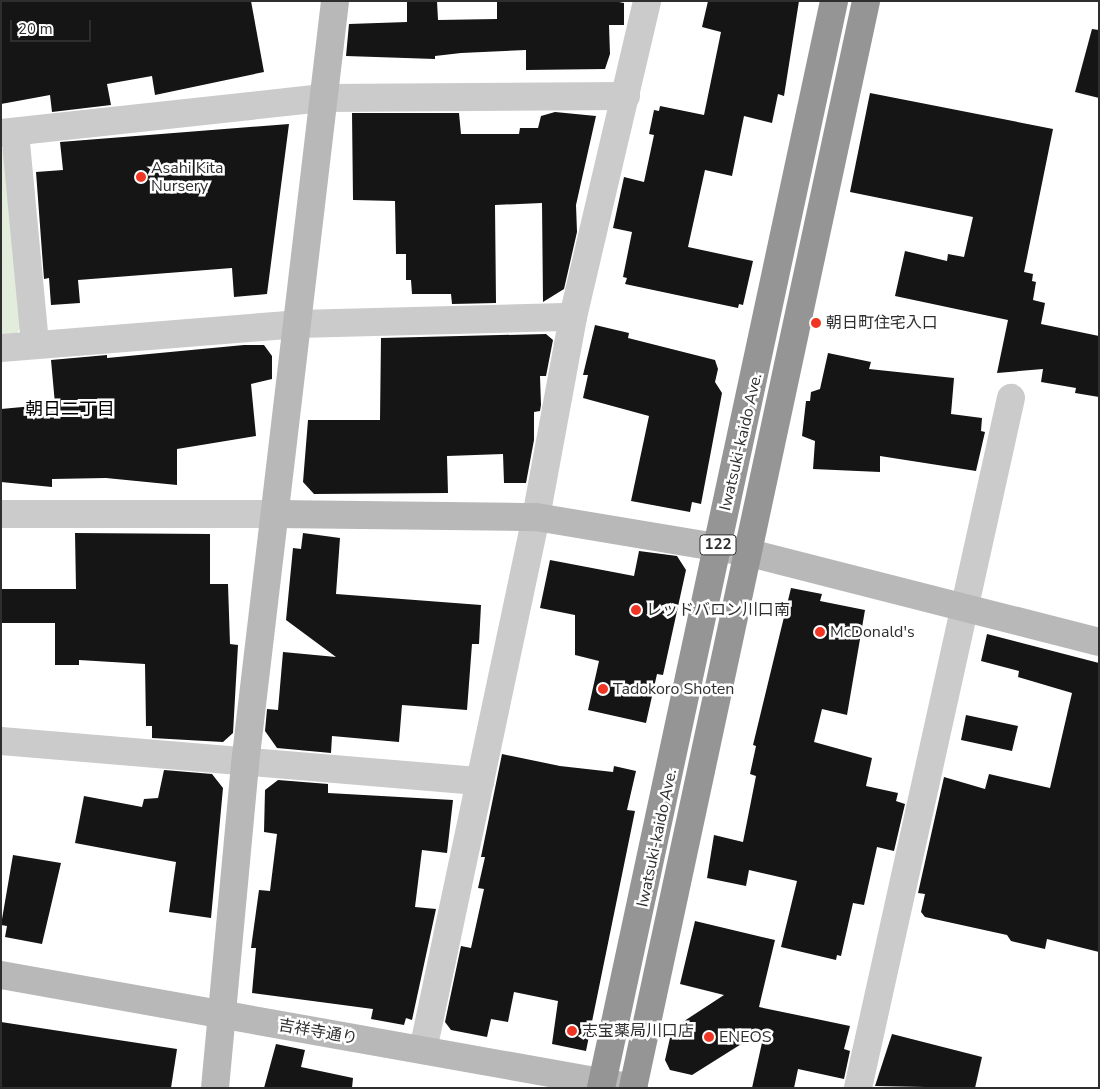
<!DOCTYPE html>
<meta charset="utf-8">
<style>
body{margin:0}
#map{position:relative;width:1100px;height:1089px;overflow:hidden;background:#fff;font-family:"Nunito Sans","Noto Sans JP",sans-serif}
div>[style]{position:absolute}
.green>*{inset:0;background:#e2eddb}
.building>*{inset:0;background:#151515}
.street>*{height:28px;margin:-14px;padding:0 14px;transform-origin:14px;border-radius:14px;background:#cbcbcb}
.secondary>*{height:28px;margin:-14px;padding:0 14px;transform-origin:14px;border-radius:14px;background:#b8b8b8}
.highway>*{height:28px;margin:-14px;padding:0 14px;transform-origin:14px;border-radius:14px;background:#959595}
.dots>*{width:14px;height:14px;translate:-50% -50%;box-sizing:border-box;border:2px solid #fff;border-radius:50%}
span{translate:-50% -50%;white-space:nowrap;text-align:center;line-height:1.15;-webkit-text-stroke:5px #fff;paint-order:stroke}
.shield-label span{padding:1px 4px;background:#fff;border:1px solid;border-radius:4px;-webkit-text-stroke-width:0}
.shield-label{font-size:15px;color:#2e2e2e;font-weight:700}
.poi-label{font-size:16px;color:#2e2e2e}
.left{translate:0 -50%;text-align:left}
.street-label{font-size:16px;color:#2e2e2e}
.neighbourhood-label{font-size:18px;color:#000}
.frame{position:absolute;inset:0;border:2px solid #2e2e2e;pointer-events:none}
.scale{position:absolute;left:10px;top:20px;width:81px;height:22px;box-sizing:border-box;border:2px solid #2e2e2e;border-top:0;padding-left:6px;font-size:15px;line-height:18px;white-space:nowrap;color:#2e2e2e;-webkit-text-stroke:4px #fff;paint-order:stroke}
</style>
<div id="map">
<div class="green">
<i style="clip-path:polygon(1px 148px,8px 153px,24px 323px,17px 333px,1px 334px)"></i>
</div>
<div class="building">
<i style="clip-path:polygon(1px 1px,251px 1px,264px 72px,155px 95px,152px 76px,107px 84px,111px 105px,52px 112px,50px 95px,1px 104px)"></i>
<i style="clip-path:polygon(407px 1px,437px 1px,438px 20px,497px 19px,497px 1px,614px 1px,624px 3px,624px 25px,609px 25px,610px 54px,605px 69px,526px 70px,526px 50px,461px 53px,435px 56px,435px 59px,346px 56px,349px 24px,407px 22px)"></i>
<i style="clip-path:polygon(708px 1px,799px 1px,784px 96px,778px 94px,772px 123px,744px 116px,732px 176px,705px 170px,688px 247px,753px 261px,743px 305px,739px 304px,738px 308px,625px 284px,627px 278px,623px 277px,632px 232px,613px 228px,624px 177px,644px 182px,654px 135px,649px 134px,654px 110px,659px 111px,660px 106px,704px 115px,721px 32px,702px 27px)"></i>
<i style="clip-path:polygon(1092px 29px,1099px 30px,1099px 98px,1075px 92px)"></i>
<i style="clip-path:polygon(870px 93px,1053px 129px,1024px 272px,1033px 274px,1032px 281px,1036px 282px,1033px 300px,1045px 303px,1041px 324px,1099px 336px,1099px 397px,1075px 393px,1076px 388px,1041px 382px,1043px 369px,997px 373px,1008px 320px,895px 296px,905px 251px,947px 261px,948px 254px,964px 257px,973px 217px,850px 192px)"></i>
<i style="clip-path:polygon(555px 112px,596px 116px,576px 205px,577px 232px,564px 289px,543px 302px,542px 203px,495px 205px,496px 303px,452px 304px,451px 294px,412px 294px,411px 280px,406px 280px,406px 254px,396px 254px,395px 201px,353px 200px,352px 113px,459px 113px,461px 134px,519px 134px,520px 128px,538px 128px,541px 116px)"></i>
<i style="clip-path:polygon(289px 124px,267px 294px,234px 297px,232px 268px,78px 280px,80px 303px,51px 305px,49px 278px,44px 279px,36px 172px,63px 170px,60px 142px)"></i>
<i style="clip-path:polygon(595px 325px,629px 333px,628px 338px,715px 360px,718px 369px,715px 382px,722px 393px,701px 504px,692px 502px,690px 512px,631px 501px,649px 416px,583px 398px,588px 375px,583px 375px)"></i>
<i style="clip-path:polygon(546px 334px,553px 340px,546px 376px,540px 376px,541px 405px,540px 411px,534px 412px,534px 440px,526px 483px,504px 483px,503px 454px,447px 456px,448px 493px,314px 494px,303px 482px,308px 420px,380px 420px,381px 338px)"></i>
<i style="clip-path:polygon(244px 345px,264px 345px,272px 356px,272px 379px,251px 384px,256px 436px,177px 449px,177px 485px,106px 478px,52px 479px,52px 487px,1px 482px,1px 409px,55px 404px,51px 360px,107px 355px,107px 358px)"></i>
<i style="clip-path:polygon(828px 353px,871px 362px,869px 369px,954px 378px,951px 414px,982px 418px,981px 431px,985px 432px,976px 471px,880px 456px,880px 472px,813px 469px,815px 441px,802px 436px,806px 401px,810px 401px,811px 392px,820px 389px)"></i>
<i style="clip-path:polygon(75px 533px,210px 534px,210px 584px,228px 584px,230px 644px,238px 645px,233px 733px,223px 742px,152px 738px,152px 726px,146px 726px,145px 664px,79px 660px,79px 665px,55px 665px,55px 623px,1px 623px,1px 589px,76px 589px)"></i>
<i style="clip-path:polygon(303px 533px,340px 538px,336px 594px,481px 605px,479px 644px,472px 644px,467px 710px,402px 705px,399px 742px,332px 736px,331px 753px,277px 748px,265px 731px,267px 709px,278px 710px,283px 652px,336px 657px,286px 620px,293px 548px,301px 549px)"></i>
<i style="clip-path:polygon(639px 551px,677px 556px,686px 570px,663px 675px,657px 674px,646px 723px,588px 710px,599px 661px,575px 655px,575px 615px,540px 608px,550px 560px,634px 576px)"></i>
<i style="clip-path:polygon(791px 588px,822px 594px,820px 601px,865px 610px,847px 715px,822px 709px,814px 742px,872px 758px,866px 786px,898px 793px,896px 801px,905px 804px,894px 851px,877px 847px,864px 905px,853px 903px,841px 956px,837px 955px,836px 960px,781px 947px,797px 881px,749px 870px,746px 886px,707px 878px,714px 835px,743px 842px,756px 776px,750px 774px,756px 746px,753px 745px)"></i>
<i style="clip-path:polygon(987px 634px,1099px 663px,1099px 952px,1047px 939px,1045px 949px,1011px 941px,1007px 935px,925px 917px,921px 912px,925px 894px,918px 893px,944px 777px,985px 789px,989px 774px,1050px 788px,1072px 693px,1018px 677px,1019px 671px,981px 661px)"></i>
<i style="clip-path:polygon(966px 715px,1018px 726px,1012px 751px,961px 740px)"></i>
<i style="clip-path:polygon(502px 754px,560px 766px,613px 772px,614px 766px,636px 771px,627px 810px,635px 811px,586px 1051px,552px 1044px,558px 1001px,514px 992px,508px 1022px,491px 1019px,487px 1037px,451px 1030px,445px 1022px,461px 946px,471px 948px,484px 889px,478px 888px,485px 857px,481px 857px)"></i>
<i style="clip-path:polygon(164px 770px,212px 774px,223px 788px,211px 918px,169px 912px,176px 862px,75px 843px,84px 796px,142px 807px,144px 799px,158px 798px)"></i>
<i style="clip-path:polygon(278px 780px,328px 784px,328px 793px,453px 800px,447px 853px,422px 850px,415px 907px,436px 909px,412px 1020px,406px 1018px,404px 1025px,371px 1019px,373px 1009px,252px 993px,256px 948px,251px 948px,259px 890px,270px 891px,277px 834px,264px 832px,265px 790px)"></i>
<i style="clip-path:polygon(13px 855px,61px 863px,42px 944px,5px 937px,7px 926px,1px 925px)"></i>
<i style="clip-path:polygon(695px 921px,775px 940px,759px 1007px,850px 1026px,844px 1049px,850px 1051px,844px 1079px,798px 1069px,794px 1088px,752px 1088px,765px 1029px,692px 1075px,670px 1070px,665px 1060px,672px 1029px,724px 995px,680px 984px)"></i>
<i style="clip-path:polygon(1px 1022px,177px 1049px,171px 1088px,1px 1088px)"></i>
<i style="clip-path:polygon(892px 1034px,982px 1057px,975px 1088px,875px 1086px)"></i>
<i style="clip-path:polygon(276px 1044px,305px 1050px,301px 1067px,353px 1078px,352px 1088px,264px 1088px)"></i>
</div>
<div class="street">
<i style="left:15px;top:132px;width:214px;rotate:84.6deg"></i>
<i style="left:1px;top:133px;width:326px;rotate:-6.2deg"></i>
<i style="left:325px;top:98px;width:301px;rotate:-0.4deg"></i>
<i style="left:1px;top:348px;width:298px;rotate:-4.6deg"></i>
<i style="left:298px;top:324px;width:275px;rotate:-1.5deg"></i>
<i style="left:1px;top:514px;width:275px"></i>
<i style="left:1px;top:741px;width:481px;rotate:4.8deg"></i>
<i style="left:423px;top:1050px;width:545px;rotate:-78.03deg"></i>
<i style="left:536px;top:517px;width:203px;rotate:-79.5deg"></i>
<i style="left:573px;top:317px;width:325px;rotate:-76.8deg"></i>
<i style="left:858px;top:1088px;width:707px;rotate:-77.5deg"></i>
</div>
<div class="secondary">
<i style="left:276px;top:514px;width:260px;rotate:0.7deg"></i>
<i style="left:536px;top:517px;width:213px;rotate:9.5deg"></i>
<i style="left:746px;top:552px;width:364px;rotate:14.3deg"></i>
<i style="left:1px;top:975px;width:643px;rotate:10.12deg"></i>
<i style="left:215px;top:1088px;width:325px;rotate:-84.7deg"></i>
<i style="left:245px;top:764px;width:768px;rotate:-83.27deg"></i>
</div>
<div class="highway">
<i style="left:601px;top:1088px;width:1112px;rotate:-77.9deg"></i>
<i style="left:633px;top:1088px;width:1112px;rotate:-77.9deg"></i>
</div>
<div class="dots">
<i style="left:141px;top:177px;background:#f13524"></i>
<i style="left:816px;top:323px;background:#f13524"></i>
<i style="left:636px;top:610px;background:#f13524"></i>
<i style="left:820px;top:632px;background:#f13524"></i>
<i style="left:603px;top:689px;background:#f13524"></i>
<i style="left:572px;top:1031px;background:#f13524"></i>
<i style="left:709px;top:1037px;background:#f13524"></i>
</div>
<div class="shield-label">
<span style="left:718px;top:545px">122</span>
</div>
<div class="poi-label">
<span class="left" style="left:151px;top:177px">Asahi Kita<br>Nursery</span>
<span class="left" style="left:826px;top:323px">朝日町住宅入口</span>
<span class="left" style="left:646px;top:610px">レッドバロン川口南</span>
<span class="left" style="left:830px;top:632px">McDonald's</span>
<span class="left" style="left:613px;top:689px">Tadokoro Shoten</span>
<span class="left" style="left:582px;top:1031px">志宝薬局川口店</span>
<span class="left" style="left:719px;top:1037px">ENEOS</span>
</div>
<div class="street-label">
<span style="left:741px;top:442px;rotate:-77deg">Iwatsuki-kaido Ave.</span>
<span style="left:657px;top:838px;rotate:-78deg">Iwatsuki-kaido Ave.</span>
<span style="left:318px;top:1032px;rotate:10deg">吉祥寺通り</span>
</div>
<div class="neighbourhood-label">
<span style="left:70px;top:409px">朝日二丁目</span>
</div>
<div class="frame"></div>
<div class="scale">20 m</div>
</div>
